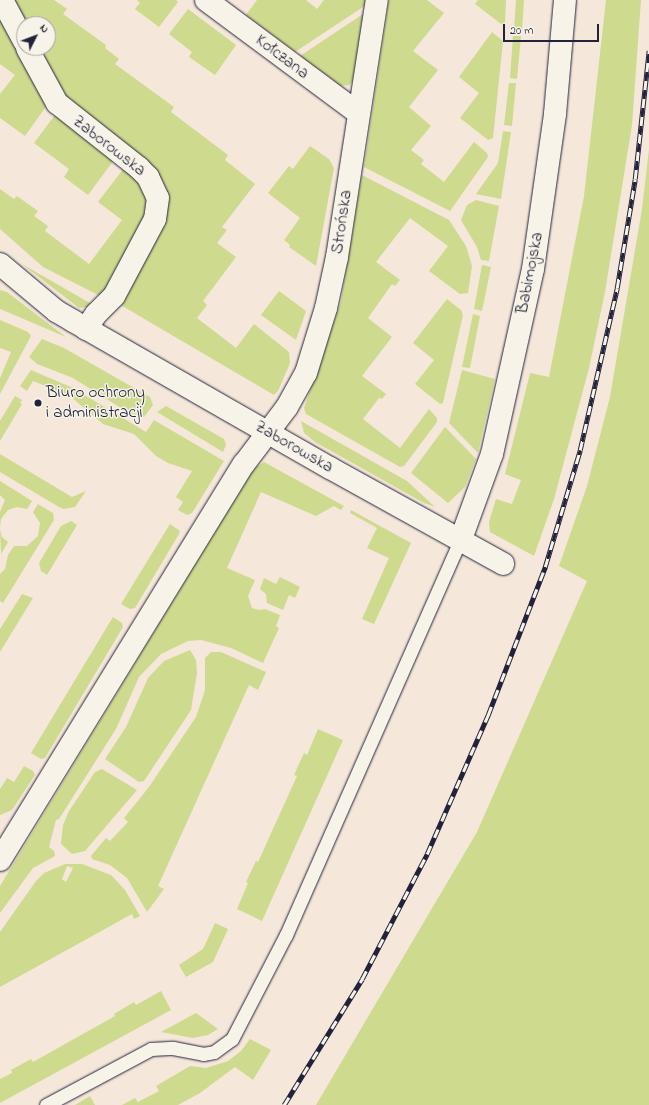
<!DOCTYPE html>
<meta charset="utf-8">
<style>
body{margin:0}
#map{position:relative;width:649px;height:1105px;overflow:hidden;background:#f6e7db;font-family:"Indie Flower",sans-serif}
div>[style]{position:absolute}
.green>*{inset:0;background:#ceda8d}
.roads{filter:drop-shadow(0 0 1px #22223b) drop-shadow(0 0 1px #22223b)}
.lane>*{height:13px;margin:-6.5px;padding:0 6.5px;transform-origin:6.5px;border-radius:6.5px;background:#f7f3e8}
.street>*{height:22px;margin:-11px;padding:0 11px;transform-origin:11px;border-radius:11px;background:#f7f3e8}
.rail>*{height:4.5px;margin-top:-2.25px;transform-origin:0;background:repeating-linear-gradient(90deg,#f7f3e8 0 9px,#22223b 0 18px);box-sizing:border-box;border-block:1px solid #22223b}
.dots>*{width:11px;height:11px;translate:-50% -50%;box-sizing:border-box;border:2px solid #f7f3e8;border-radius:50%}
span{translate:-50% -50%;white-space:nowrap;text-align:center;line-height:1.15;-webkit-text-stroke:3px #f7f3e8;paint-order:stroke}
.street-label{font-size:17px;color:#22223b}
.poi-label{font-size:17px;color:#22223b}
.left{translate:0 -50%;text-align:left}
.north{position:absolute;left:16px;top:16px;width:40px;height:40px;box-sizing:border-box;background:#f7f3e8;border:1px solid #a29fa3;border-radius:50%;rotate:48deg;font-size:11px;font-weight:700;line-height:16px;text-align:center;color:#22223b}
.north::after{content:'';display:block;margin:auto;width:14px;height:18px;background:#22223b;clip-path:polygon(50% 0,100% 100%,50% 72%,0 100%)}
.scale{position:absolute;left:503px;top:24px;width:96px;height:18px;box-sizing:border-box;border:2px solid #22223b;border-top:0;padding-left:5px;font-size:12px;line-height:14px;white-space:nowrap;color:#22223b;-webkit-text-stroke:3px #f7f3e8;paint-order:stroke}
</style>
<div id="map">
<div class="green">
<i style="clip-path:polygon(13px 0,54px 0,67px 9px,63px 14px,106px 45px,105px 48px,119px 59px,115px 64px,174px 107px,171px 112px,228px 155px,225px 160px,255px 184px,222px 227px,227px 230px,217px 243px,236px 257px,203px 301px,207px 305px,197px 318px,236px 348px,254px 324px,289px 352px,290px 363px,278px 391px,274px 395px,119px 304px,164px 209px,71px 106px,35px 48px,48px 48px,48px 24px,24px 24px)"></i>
<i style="clip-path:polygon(137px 0,176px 0,178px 2px,159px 27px,135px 9px,140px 3px)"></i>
<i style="clip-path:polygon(257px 0,306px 0,317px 9px,324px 0,367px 0,366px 5px,295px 52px,246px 15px)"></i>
<i style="clip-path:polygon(389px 0,427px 0,444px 13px,413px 51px,438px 70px,409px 107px,431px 126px,411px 150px,424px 160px,421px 164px,444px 182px,474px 142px,487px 153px,488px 157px,450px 211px,364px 167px)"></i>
<i style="clip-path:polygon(478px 0,506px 0,505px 22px,501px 24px,475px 4px)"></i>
<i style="clip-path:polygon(516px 0,524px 0,522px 31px,514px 31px)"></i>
<i style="clip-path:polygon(606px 0,641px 0,632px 125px,605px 292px,589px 368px,554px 499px,534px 556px,490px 532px,489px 522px,496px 499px,512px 504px,521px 480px,505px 474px,530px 373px,549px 377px,584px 196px)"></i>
<i style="clip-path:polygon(188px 9px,236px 45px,215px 75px,189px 57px,192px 52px,169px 34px)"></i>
<i style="clip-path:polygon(366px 12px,353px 81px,349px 85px,340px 86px,300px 56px)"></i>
<i style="clip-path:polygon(0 14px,47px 105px,25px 136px,0 118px,0 94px,15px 75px,0 64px)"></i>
<i style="clip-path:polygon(492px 32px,503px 41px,493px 138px,488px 140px,460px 118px,479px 93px,459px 77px)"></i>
<i style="clip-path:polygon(513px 36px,521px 36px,517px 79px,510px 78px)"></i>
<i style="clip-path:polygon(509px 83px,516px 83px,512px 126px,504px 125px)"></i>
<i style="clip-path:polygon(55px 115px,114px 160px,88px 195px,64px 177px,69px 169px,34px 143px)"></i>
<i style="clip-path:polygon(503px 131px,511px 132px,501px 199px,476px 194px,498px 163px)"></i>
<i style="clip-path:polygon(310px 146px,329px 159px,334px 168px,316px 266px,289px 247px,290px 245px,284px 240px,300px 218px,268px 193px,289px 166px,293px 169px)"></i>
<i style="clip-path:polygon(649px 149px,649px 1105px,316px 1105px,477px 832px,587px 581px,559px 566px,587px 486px,610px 397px,642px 209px)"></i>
<i style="clip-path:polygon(124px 168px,135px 173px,150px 207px,102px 297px,43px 267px,0 229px,0 189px,14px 199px,17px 196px,38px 211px,34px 216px,48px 226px,45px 231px,89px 264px,122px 220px,98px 202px)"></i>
<i style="clip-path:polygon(362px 175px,449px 220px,466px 246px,472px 266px,468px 293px,460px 294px,429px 271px,448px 246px,410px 218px,376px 262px,400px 280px,395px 286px,392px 284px,368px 318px,392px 337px,362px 376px,386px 394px,382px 399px,379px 398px,363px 419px,400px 448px,429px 409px,437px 418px,437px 422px,404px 466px,400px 467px,306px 414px,304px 408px,341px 301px)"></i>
<i style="clip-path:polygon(476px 200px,499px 206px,489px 261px,481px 260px,477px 247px,461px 220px,467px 205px)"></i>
<i style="clip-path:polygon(22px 264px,95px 306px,79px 308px)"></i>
<i style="clip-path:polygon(482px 265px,491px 267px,482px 311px,474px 309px)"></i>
<i style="clip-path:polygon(0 290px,7px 292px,66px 337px,0 309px)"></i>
<i style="clip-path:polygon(279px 291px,306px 311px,296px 340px,261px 315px)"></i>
<i style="clip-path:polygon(447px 299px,461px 310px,463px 315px,443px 403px,440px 404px,415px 384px,434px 360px,413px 343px)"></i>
<i style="clip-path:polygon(473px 314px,480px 316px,470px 368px,462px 367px)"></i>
<i style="clip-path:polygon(0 320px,28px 332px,31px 336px,0 394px,0 378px,11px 352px,0 348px)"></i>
<i style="clip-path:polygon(42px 339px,64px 348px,150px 397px,153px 405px,144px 417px,137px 418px,73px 378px,37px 364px,29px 357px)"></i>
<i style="clip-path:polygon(31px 370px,73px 388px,146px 432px,154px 420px,224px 461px,192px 513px,187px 515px,178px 510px,183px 502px,176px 497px,192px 471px,168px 463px,156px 456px,134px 434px,103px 424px,70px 396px,33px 381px,27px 391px,20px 386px)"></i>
<i style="clip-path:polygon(462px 370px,495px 379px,478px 453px,449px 423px)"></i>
<i style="clip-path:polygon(15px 396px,22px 400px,20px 403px,22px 404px,0 441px,0 421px)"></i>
<i style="clip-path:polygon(166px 406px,224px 439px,226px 445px,223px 452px,157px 412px)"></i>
<i style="clip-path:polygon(301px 421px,407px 481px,435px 507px,424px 503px,315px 442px,304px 433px)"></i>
<i style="clip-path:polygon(445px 427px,476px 459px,465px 487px,448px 503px,411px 473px)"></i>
<i style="clip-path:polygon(0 454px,72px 497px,86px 491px,75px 507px,64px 509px,59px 507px,0 472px)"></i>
<i style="clip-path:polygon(264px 462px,344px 506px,341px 510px,334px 506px,316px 516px,261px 492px,227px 568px,255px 580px,248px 596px,252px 608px,259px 610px,265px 609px,280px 615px,276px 626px,279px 628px,263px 663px,231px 648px,201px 640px,188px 641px,161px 654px,139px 677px,116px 729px,59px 819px,56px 820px,49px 847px,54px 851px,55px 856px,33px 868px,0 913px,0 886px,253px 469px)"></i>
<i style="clip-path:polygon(0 481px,32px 501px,27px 509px,17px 507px,8px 510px,1px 519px,0 527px,0 512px,5px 500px,0 495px)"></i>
<i style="clip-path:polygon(38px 504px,53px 513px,54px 520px,3px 603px,0 601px,0 574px,5px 569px,8px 555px,14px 546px,27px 546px,38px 536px,40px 523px,33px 512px)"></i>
<i style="clip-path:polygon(351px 510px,411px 543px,374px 624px,362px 619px,389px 558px,367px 548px,377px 528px,350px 513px)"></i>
<i style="clip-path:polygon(71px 521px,77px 525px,47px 575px,41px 571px,39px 563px,61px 526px)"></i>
<i style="clip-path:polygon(170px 524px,180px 531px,179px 534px,135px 608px,130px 609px,121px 604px)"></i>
<i style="clip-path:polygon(0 529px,2px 537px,8px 542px,1px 554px)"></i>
<i style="clip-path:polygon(280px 577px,300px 587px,295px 598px,289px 595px,283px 610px,267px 603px,266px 594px,260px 589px,264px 578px,276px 584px)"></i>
<i style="clip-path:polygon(22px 594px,33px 598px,0 652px,0 629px)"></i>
<i style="clip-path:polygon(113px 617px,122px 623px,123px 627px,45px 758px,41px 759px,31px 753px)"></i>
<i style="clip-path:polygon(190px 650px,196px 660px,197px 673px,191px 710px,144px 781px,139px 782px,105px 759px,126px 727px,148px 678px,164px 661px)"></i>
<i style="clip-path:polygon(211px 652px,221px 652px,266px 672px,258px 690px,249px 685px,158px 886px,164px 889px,147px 912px,127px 878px,110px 865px,92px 859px,91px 856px,106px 838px,110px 841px,128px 822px,124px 818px,149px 787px,196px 717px,205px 690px,205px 658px)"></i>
<i style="clip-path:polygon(318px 729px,343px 740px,262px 921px,237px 909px,248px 883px,246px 882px,256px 861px,258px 862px,297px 776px,294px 775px,304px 753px,307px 755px)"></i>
<i style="clip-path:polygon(24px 766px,33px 771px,35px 775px,12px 810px,0 815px,0 789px,7px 778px,14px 782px)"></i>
<i style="clip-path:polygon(102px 769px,137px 790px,85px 851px,72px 854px,61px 844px,63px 825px,69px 811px,95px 772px)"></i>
<i style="clip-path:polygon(evenodd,65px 864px,82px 864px,111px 875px,125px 890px,140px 916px,134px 919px,132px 914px,0 987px,0 932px,36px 881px,44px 873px,65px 864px,67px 866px,73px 868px,66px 882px,62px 879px,67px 866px)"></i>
<i style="clip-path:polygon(215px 923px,228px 929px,213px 962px,186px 977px,179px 965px,203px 949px)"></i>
<i style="clip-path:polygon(161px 991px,171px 1010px,0 1103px,0 1079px,12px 1073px,11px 1070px,31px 1059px,33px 1062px,115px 1016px,114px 1014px,134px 1002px,136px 1005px)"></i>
<i style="clip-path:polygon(196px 1013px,218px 1029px,208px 1035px,193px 1038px,161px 1032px)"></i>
<i style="clip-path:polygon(250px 1039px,271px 1050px,253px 1080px,235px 1067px,200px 1093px,178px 1105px,122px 1105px,135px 1098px,138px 1102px,159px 1091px,156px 1086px,190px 1066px,206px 1068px,228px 1061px,241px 1051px)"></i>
<i style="clip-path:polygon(90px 1096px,95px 1105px,75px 1105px)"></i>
</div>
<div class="roads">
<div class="lane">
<i style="left:46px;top:1105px;width:119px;rotate:-28.1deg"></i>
<i style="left:151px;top:1049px;width:22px;rotate:-3deg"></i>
<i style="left:173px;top:1048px;width:31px;rotate:11deg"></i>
<i style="left:203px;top:1054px;width:11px;rotate:-10deg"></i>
<i style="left:214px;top:1052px;width:22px;rotate:-36deg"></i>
<i style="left:232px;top:1039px;width:117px;rotate:-62.6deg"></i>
<i style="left:286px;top:935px;width:433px;rotate:-66.2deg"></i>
</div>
<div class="street">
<i style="left:2px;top:0;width:47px;rotate:61.8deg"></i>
<i style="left:206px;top:0;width:189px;rotate:36.6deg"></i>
<i style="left:27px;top:48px;width:63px;rotate:61.4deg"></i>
<i style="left:57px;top:103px;width:105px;rotate:38.4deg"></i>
<i style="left:139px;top:168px;width:13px;rotate:45deg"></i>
<i style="left:148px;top:177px;width:23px;rotate:65deg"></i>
<i style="left:158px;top:198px;width:21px;rotate:98deg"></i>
<i style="left:155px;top:219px;width:87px;rotate:118deg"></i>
<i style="left:114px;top:296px;width:25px;rotate:135deg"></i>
<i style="left:96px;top:314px;width:18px;rotate:124deg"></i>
<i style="left:0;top:264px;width:73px;rotate:40deg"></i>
<i style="left:56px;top:311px;width:20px;rotate:30deg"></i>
<i style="left:73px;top:321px;width:296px;rotate:29.8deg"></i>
<i style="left:330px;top:468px;width:198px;rotate:29deg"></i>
<i style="left:461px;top:539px;width:90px;rotate:-70deg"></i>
<i style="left:492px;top:454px;width:189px;rotate:-77.5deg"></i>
<i style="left:533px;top:269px;width:157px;rotate:-81.9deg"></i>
<i style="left:555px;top:114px;width:114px;rotate:-85deg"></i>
<i style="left:0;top:860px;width:465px;rotate:-58.4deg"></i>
<i style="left:244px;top:464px;width:71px;rotate:-53deg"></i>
<i style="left:287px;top:407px;width:39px;rotate:-61deg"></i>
<i style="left:306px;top:373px;width:68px;rotate:-72.9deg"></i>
<i style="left:326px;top:308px;width:52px;rotate:-77.8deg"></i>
<i style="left:337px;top:257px;width:260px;rotate:-81.2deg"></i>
</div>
</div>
<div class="rail">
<i style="left:284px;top:1105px;width:148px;rotate:-58.2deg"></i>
<i style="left:362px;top:979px;width:141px;rotate:-62.5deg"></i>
<i style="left:427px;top:854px;width:152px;rotate:-66.3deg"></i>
<i style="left:488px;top:715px;width:159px;rotate:-68.9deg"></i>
<i style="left:545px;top:567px;width:122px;rotate:-73.3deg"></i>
<i style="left:580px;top:450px;width:166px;rotate:-77.1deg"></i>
<i style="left:617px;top:288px;width:110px;rotate:-80.6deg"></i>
<i style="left:635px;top:179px;width:129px;rotate:-83.8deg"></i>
</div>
<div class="dots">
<i style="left:38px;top:403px;background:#22223b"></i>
</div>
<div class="street-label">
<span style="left:282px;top:57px;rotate:37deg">Kołczana</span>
<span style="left:109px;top:146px;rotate:38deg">Zaborowska</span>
<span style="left:342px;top:222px;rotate:-82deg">Strońska</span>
<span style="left:530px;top:273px;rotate:-79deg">Babimojska</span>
<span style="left:294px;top:447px;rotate:30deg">Zaborowska</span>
</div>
<div class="poi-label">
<span class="left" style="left:46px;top:403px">Biuro ochrony<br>i administracji</span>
</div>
<div class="north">N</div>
<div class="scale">20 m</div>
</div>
